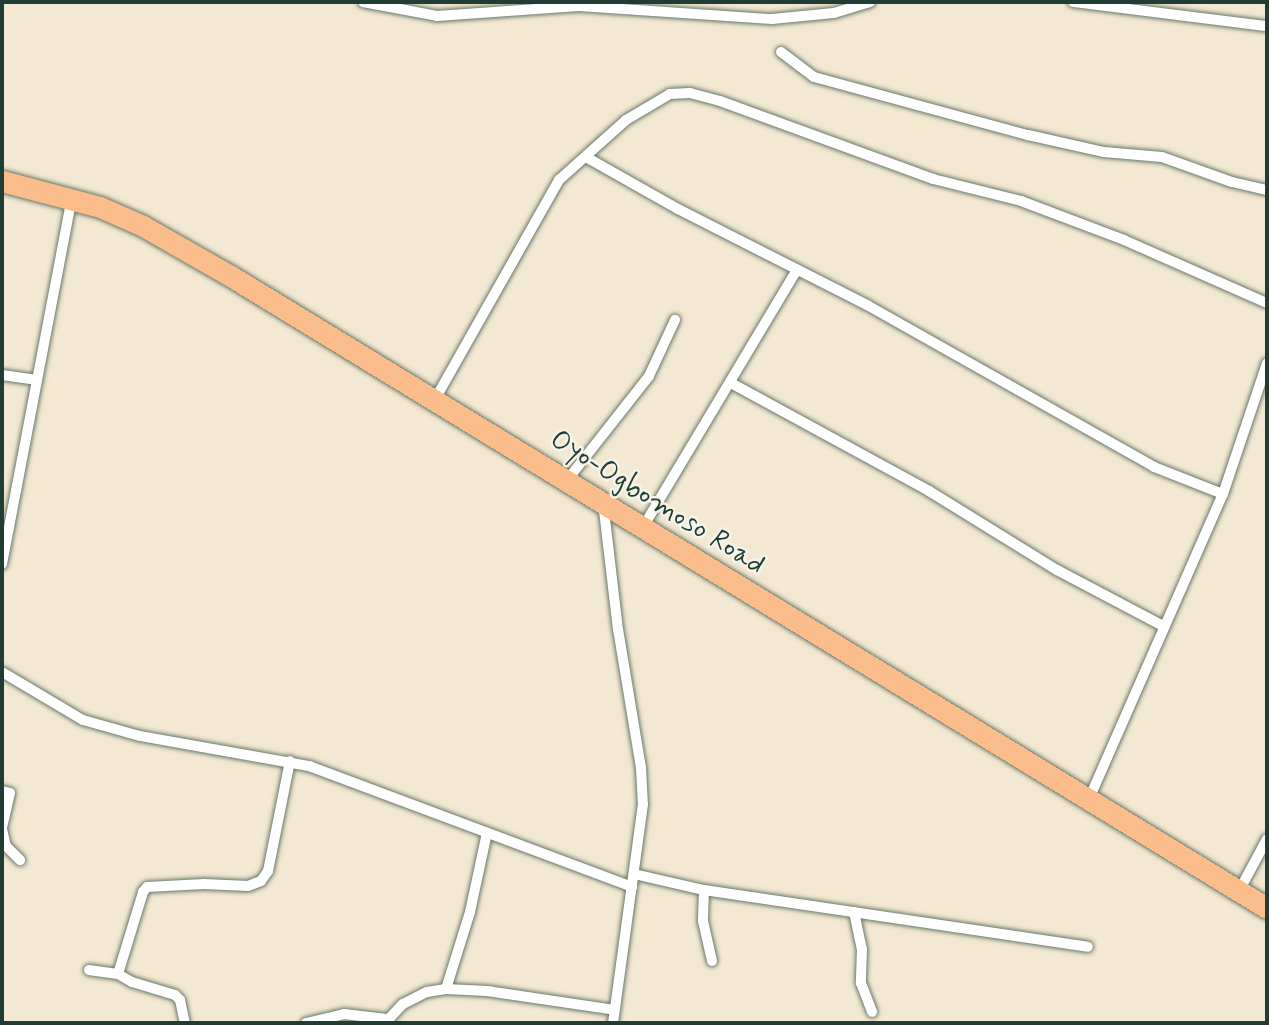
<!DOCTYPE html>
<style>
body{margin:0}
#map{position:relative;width:1269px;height:1025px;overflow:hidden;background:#f3e8d1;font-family:Mynerve,sans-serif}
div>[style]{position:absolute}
.roads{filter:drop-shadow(0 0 2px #69796b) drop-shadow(0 0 2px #69796b)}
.street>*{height:10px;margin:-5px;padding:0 5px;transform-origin:5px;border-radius:5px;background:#fff}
.highway>*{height:21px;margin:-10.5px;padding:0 10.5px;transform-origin:10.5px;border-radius:10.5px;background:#f9bc8a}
span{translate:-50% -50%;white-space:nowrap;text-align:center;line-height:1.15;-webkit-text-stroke:5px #f7f3e8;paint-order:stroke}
.street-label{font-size:28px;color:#1f3d34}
.frame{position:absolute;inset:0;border:4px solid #1f3d34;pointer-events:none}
</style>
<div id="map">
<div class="roads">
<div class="street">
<i style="left:363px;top:2px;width:75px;rotate:10.7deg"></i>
<i style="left:437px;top:16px;width:142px;rotate:-4deg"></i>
<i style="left:579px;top:6px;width:193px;rotate:3.9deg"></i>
<i style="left:772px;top:19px;width:62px;rotate:-5.5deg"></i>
<i style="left:834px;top:13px;width:38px;rotate:-17deg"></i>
<i style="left:1073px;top:2px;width:195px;rotate:7.1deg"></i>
<i style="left:781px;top:52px;width:41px;rotate:37.1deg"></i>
<i style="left:814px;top:77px;width:222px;rotate:15.2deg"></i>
<i style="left:1028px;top:135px;width:78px;rotate:12.6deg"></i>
<i style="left:1104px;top:152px;width:58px;rotate:4.9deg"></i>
<i style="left:1162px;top:157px;width:74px;rotate:19.7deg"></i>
<i style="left:1232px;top:182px;width:36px;rotate:13deg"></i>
<i style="left:586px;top:157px;width:106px;rotate:29.5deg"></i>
<i style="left:678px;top:209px;width:212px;rotate:26.9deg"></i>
<i style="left:867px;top:305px;width:330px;rotate:29.4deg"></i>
<i style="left:1154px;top:467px;width:74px;rotate:21.4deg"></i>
<i style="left:2px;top:375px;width:34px;rotate:8deg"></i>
<i style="left:731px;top:383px;width:226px;rotate:28.6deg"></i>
<i style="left:929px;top:491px;width:150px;rotate:31.7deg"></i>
<i style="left:1057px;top:570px;width:120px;rotate:27.8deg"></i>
<i style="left:434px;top:401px;width:254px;rotate:-60.5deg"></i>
<i style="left:559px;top:180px;width:90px;rotate:-41.8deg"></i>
<i style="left:626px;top:120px;width:51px;rotate:-30.6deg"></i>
<i style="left:670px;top:94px;width:20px;rotate:-3deg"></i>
<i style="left:690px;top:93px;width:31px;rotate:15deg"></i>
<i style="left:720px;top:101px;width:227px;rotate:20.1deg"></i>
<i style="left:933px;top:179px;width:91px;rotate:14deg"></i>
<i style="left:1021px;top:201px;width:110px;rotate:20.7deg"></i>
<i style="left:1124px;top:240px;width:156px;rotate:23.8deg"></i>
<i style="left:568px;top:479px;width:131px;rotate:-51.8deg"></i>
<i style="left:649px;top:376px;width:62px;rotate:-65.1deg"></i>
<i style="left:603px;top:502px;width:128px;rotate:83.3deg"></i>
<i style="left:618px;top:629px;width:141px;rotate:80.6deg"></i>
<i style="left:641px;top:768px;width:36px;rotate:87deg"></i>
<i style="left:643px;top:804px;width:221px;rotate:97.8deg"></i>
<i style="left:643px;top:527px;width:300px;rotate:-59.1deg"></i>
<i style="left:2px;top:564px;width:374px;rotate:-79.2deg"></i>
<i style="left:2px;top:672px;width:94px;rotate:30.7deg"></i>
<i style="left:83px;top:720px;width:59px;rotate:15.7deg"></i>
<i style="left:140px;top:736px;width:172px;rotate:10.1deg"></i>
<i style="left:309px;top:766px;width:345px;rotate:20.5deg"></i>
<i style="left:2px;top:791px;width:8px;rotate:14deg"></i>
<i style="left:10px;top:793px;width:35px;rotate:103deg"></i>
<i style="left:1089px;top:799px;width:333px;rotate:-66.3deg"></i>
<i style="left:1223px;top:494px;width:138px;rotate:-71.4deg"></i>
<i style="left:2px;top:829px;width:17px;rotate:77deg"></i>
<i style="left:6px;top:846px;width:20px;rotate:45deg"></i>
<i style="left:634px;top:874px;width:72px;rotate:12.9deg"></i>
<i style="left:704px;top:890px;width:388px;rotate:8.4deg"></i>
<i style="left:704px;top:890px;width:31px;rotate:92deg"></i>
<i style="left:703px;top:921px;width:41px;rotate:77.3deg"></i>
<i style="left:1239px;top:891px;width:59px;rotate:-61.7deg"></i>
<i style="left:854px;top:912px;width:38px;rotate:78deg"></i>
<i style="left:862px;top:949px;width:34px;rotate:92deg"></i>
<i style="left:861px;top:983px;width:31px;rotate:69deg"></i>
<i style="left:89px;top:970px;width:29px;rotate:8deg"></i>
<i style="left:118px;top:974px;width:16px;rotate:30deg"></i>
<i style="left:132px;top:982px;width:45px;rotate:16.8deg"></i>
<i style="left:175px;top:995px;width:7px;rotate:45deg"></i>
<i style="left:180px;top:1000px;width:24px;rotate:78deg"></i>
<i style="left:118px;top:974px;width:86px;rotate:-73deg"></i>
<i style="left:143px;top:892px;width:6px;rotate:-51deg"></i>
<i style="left:147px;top:887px;width:57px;rotate:-3deg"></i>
<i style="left:204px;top:884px;width:44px;rotate:2.6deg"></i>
<i style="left:248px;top:886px;width:14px;rotate:-21deg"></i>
<i style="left:261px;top:881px;width:12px;rotate:-55deg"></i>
<i style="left:268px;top:871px;width:112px;rotate:-78.7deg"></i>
<i style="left:446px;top:989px;width:81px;rotate:-72.7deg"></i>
<i style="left:470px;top:912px;width:81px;rotate:-77.9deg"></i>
<i style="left:306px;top:1023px;width:39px;rotate:-13deg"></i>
<i style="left:344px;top:1014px;width:43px;rotate:6.6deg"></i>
<i style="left:385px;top:1023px;width:26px;rotate:-47deg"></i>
<i style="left:403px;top:1004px;width:27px;rotate:-27deg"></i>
<i style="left:427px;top:992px;width:19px;rotate:-9deg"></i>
<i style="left:446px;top:989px;width:41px;rotate:2.8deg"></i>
<i style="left:487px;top:991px;width:129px;rotate:8.4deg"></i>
</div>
<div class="highway">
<i style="left:2px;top:181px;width:101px;rotate:14.9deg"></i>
<i style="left:100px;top:207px;width:47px;rotate:23.8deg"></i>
<i style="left:143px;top:226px;width:99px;rotate:29.7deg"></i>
<i style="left:229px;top:275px;width:1216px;rotate:31.38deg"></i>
</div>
</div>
<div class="street-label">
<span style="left:657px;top:503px;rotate:32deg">Oyo-Ogbomoso Road</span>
</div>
<div class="frame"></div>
</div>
